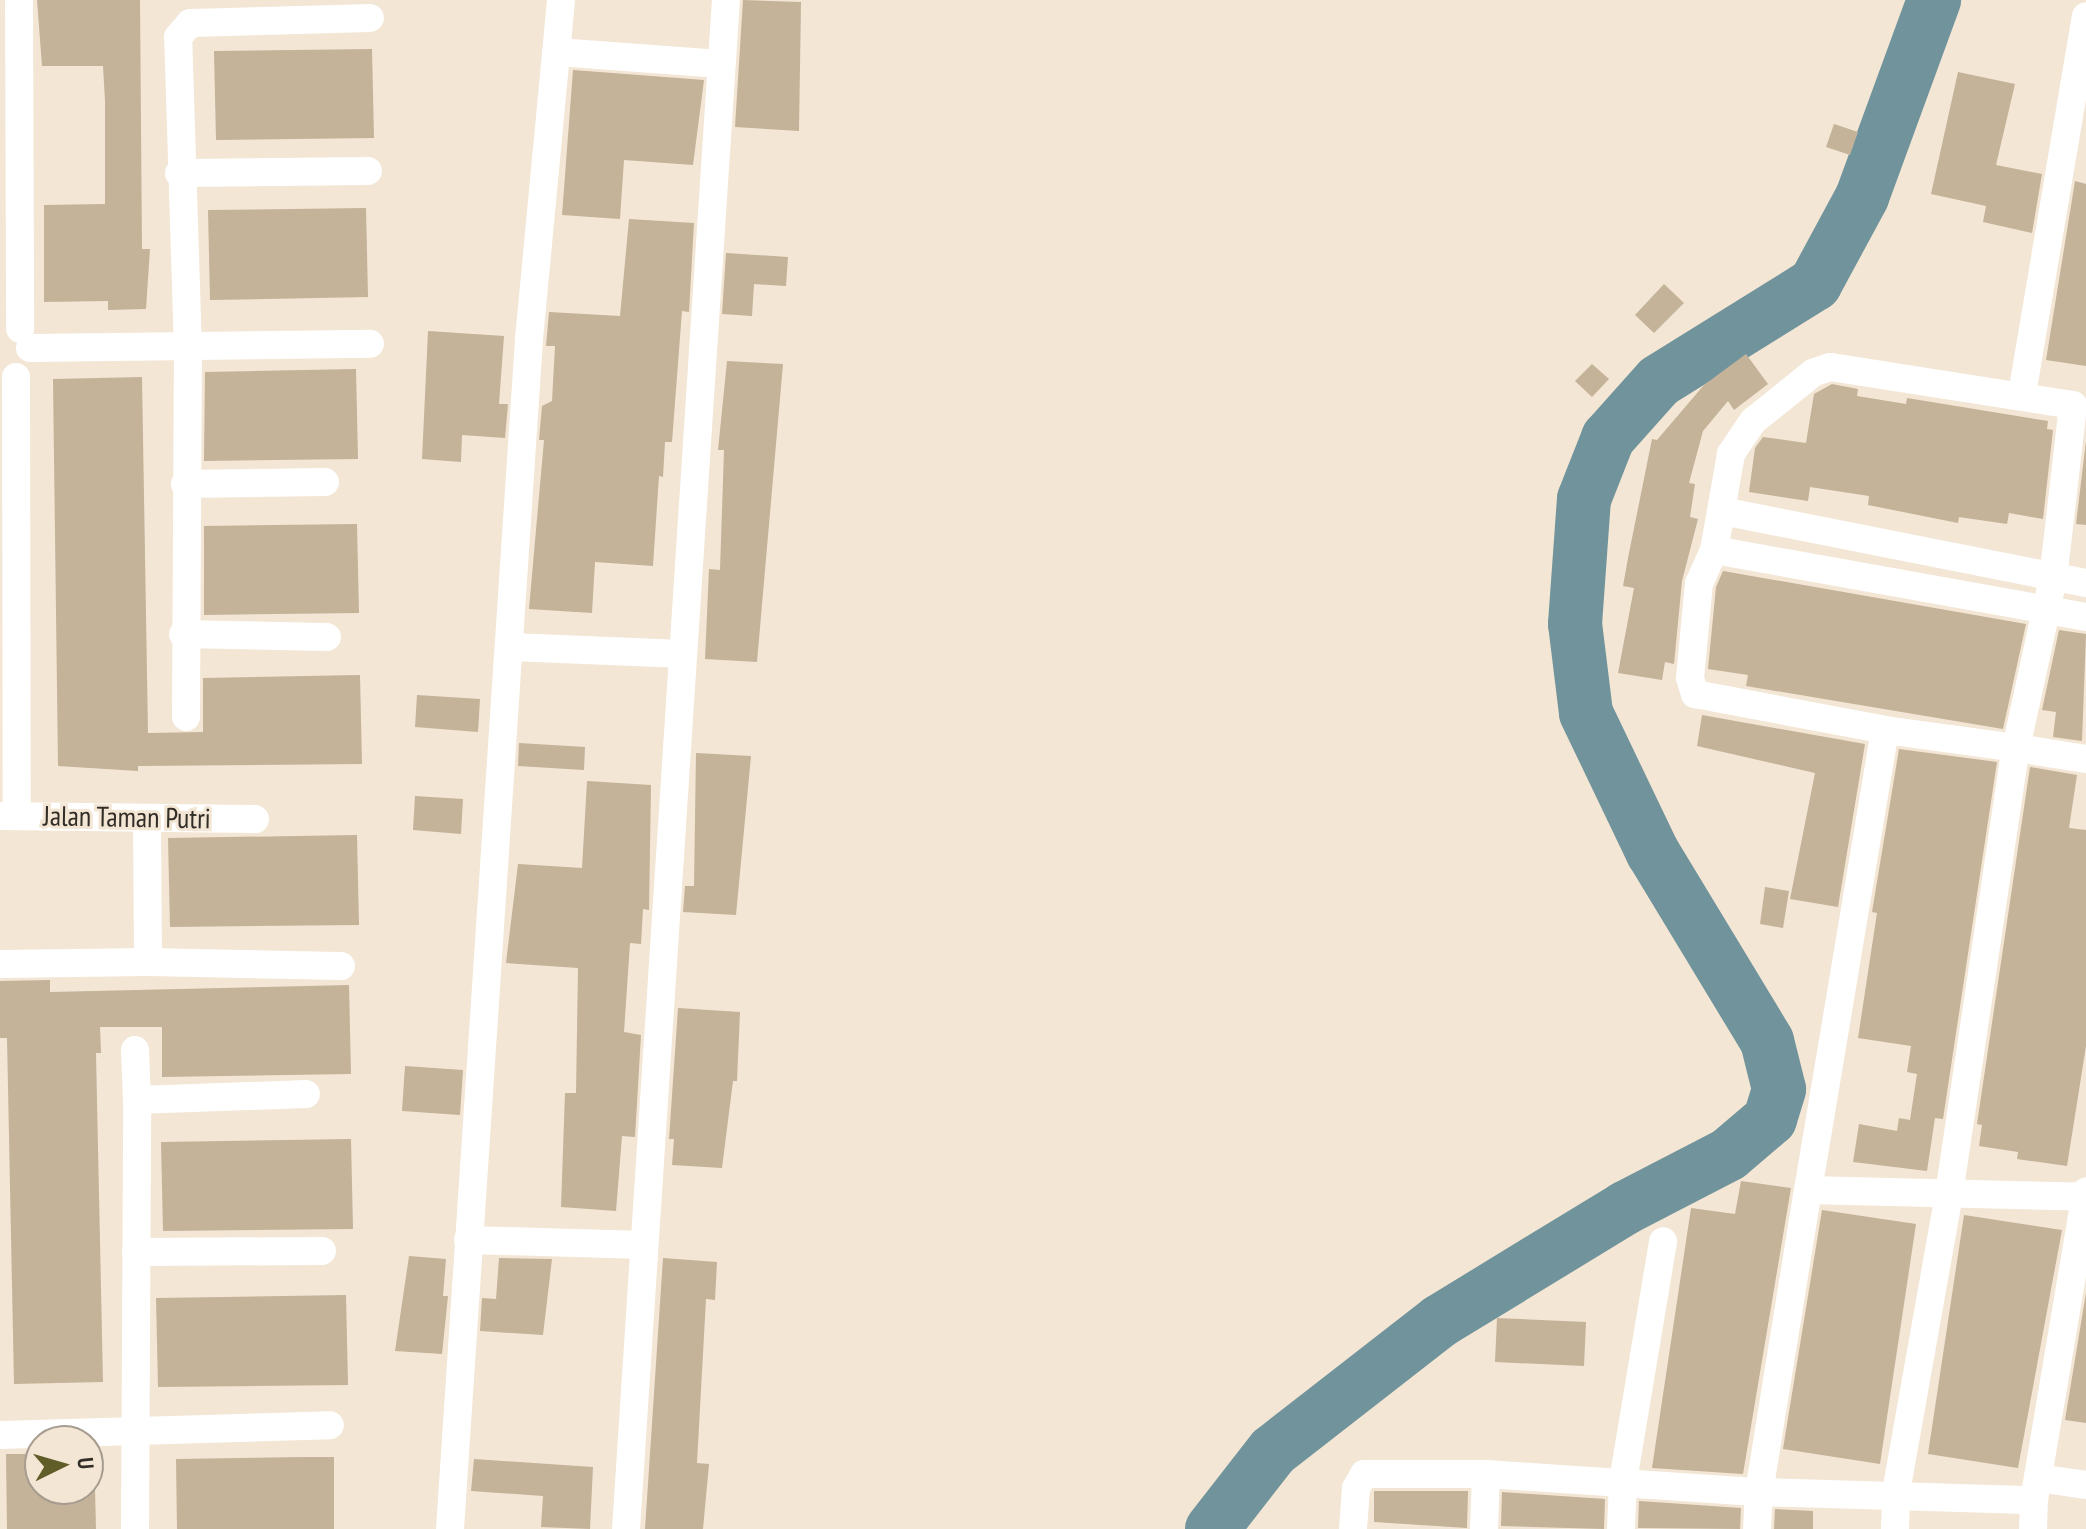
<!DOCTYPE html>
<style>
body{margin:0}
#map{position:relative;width:2086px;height:1529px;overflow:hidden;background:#f3e6d4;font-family:"PT Sans Narrow",sans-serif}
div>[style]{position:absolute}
.river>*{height:54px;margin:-27px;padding:0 27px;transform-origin:27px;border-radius:27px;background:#71949c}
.building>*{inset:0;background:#c4b299}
.street>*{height:28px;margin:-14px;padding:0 14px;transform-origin:14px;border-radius:14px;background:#fff}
span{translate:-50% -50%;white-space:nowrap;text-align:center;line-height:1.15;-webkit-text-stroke:6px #f3e6d4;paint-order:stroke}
.street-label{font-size:28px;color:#322e27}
.north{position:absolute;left:24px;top:1425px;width:80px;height:80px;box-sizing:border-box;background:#f3e6d4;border:2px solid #a69c8f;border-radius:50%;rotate:85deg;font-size:22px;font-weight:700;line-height:32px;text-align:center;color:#322e27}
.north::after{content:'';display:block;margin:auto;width:28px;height:36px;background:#605d29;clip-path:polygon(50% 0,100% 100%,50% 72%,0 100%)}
</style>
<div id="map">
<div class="river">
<i style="left:1212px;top:1529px;width:99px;rotate:-52deg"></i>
<i style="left:1273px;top:1451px;width:212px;rotate:-37.9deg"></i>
<i style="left:1440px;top:1321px;width:217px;rotate:-31.4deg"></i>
<i style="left:1625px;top:1208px;width:117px;rotate:-27.4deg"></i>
<i style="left:1729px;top:1154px;width:54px;rotate:-40.5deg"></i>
<i style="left:1770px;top:1119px;width:31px;rotate:-73deg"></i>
<i style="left:1779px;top:1089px;width:49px;rotate:-104deg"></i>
<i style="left:1767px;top:1041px;width:220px;rotate:-121.2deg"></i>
<i style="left:1653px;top:853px;width:155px;rotate:-115.6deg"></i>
<i style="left:1586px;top:713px;width:90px;rotate:-97deg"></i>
<i style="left:1575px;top:624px;width:125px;rotate:-85.9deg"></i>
<i style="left:1584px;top:499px;width:66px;rotate:-68.5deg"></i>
<i style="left:1608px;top:438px;width:76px;rotate:-48.2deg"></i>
<i style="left:1659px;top:381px;width:184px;rotate:-31.9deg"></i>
<i style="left:1815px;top:284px;width:99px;rotate:-61.6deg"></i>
<i style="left:1862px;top:197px;width:210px;rotate:-69.9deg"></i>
</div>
<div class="building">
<i style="clip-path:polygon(37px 0,140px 0,142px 249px,150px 249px,146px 309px,108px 310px,108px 301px,44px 302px,44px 205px,105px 204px,105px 101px,103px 66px,42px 66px)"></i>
<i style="clip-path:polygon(743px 0,801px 2px,799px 131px,735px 127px)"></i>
<i style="clip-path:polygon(372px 49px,374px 138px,216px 140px,214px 51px)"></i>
<i style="clip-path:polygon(573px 70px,704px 80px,693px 165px,624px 160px,620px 219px,562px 215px)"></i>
<i style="clip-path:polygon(1958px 72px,2015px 84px,1996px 165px,2042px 174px,2032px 233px,1983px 222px,1986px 206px,1931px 194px)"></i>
<i style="clip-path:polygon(1834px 124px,1858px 132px,1850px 155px,1826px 147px)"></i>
<i style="clip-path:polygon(2075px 181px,2086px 184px,2086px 366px,2046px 360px)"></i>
<i style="clip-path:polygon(366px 208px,368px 297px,210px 300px,208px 210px)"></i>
<i style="clip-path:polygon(629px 219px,694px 223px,689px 312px,682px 311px,672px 442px,665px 442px,663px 477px,659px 476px,653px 566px,595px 562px,592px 613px,529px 609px,544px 440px,539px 440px,542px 406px,552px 401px,555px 346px,546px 346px,549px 312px,620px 316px)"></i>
<i style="clip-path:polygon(726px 253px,788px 257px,786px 286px,754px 284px,752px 316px,722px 314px)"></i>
<i style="clip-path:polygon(1664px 284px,1684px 303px,1654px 333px,1635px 315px)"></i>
<i style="clip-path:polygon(428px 331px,504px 336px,499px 404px,508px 404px,505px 438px,462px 435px,461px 462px,422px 459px)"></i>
<i style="clip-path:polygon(1746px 354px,1768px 384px,1734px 410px,1728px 401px,1703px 431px,1689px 483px,1695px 484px,1690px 517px,1698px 519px,1682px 581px,1674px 664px,1665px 662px,1662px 680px,1618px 673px,1634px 588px,1623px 586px,1628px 558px,1652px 439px,1657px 440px,1704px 385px)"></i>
<i style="clip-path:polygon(727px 361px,783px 364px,757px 662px,705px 659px,709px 569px,720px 570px,724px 450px,718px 450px)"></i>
<i style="clip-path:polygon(1592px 364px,1609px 379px,1592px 397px,1575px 381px)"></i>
<i style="clip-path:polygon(356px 369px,358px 459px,204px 461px,205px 372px)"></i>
<i style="clip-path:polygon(142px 377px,148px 733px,203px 732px,203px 678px,360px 675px,362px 764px,138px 766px,138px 771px,58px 766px,53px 379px)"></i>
<i style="clip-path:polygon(1832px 384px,1858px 389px,1857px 396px,1906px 404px,1907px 398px,2048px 421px,2047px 429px,2053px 430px,2043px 519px,2009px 513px,2007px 524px,1959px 517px,1958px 523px,1868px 505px,1869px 496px,1810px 487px,1808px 501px,1749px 492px,1755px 448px,1763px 437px,1806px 443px,1814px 394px)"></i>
<i style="clip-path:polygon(2086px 441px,2086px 525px,2076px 524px)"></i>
<i style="clip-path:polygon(357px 524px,359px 613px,204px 615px,204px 526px)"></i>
<i style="clip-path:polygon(1723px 571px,2026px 624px,2003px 729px,1746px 686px,1748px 675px,1708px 669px,1716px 587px)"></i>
<i style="clip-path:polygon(2059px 630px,2086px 634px,2082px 741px,2053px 737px,2056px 712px,2042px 710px)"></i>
<i style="clip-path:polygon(417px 695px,480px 699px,478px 732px,415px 727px)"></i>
<i style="clip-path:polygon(1702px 715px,1865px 744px,1838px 907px,1790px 899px,1815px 773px,1697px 746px)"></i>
<i style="clip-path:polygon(519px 743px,585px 747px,584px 770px,518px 766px)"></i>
<i style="clip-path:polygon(1899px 749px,1997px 762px,1943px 1119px,1935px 1118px,1927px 1171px,1853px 1162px,1859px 1124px,1897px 1131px,1899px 1118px,1910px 1120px,1917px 1074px,1907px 1072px,1911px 1046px,1858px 1038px,1877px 913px,1872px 912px)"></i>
<i style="clip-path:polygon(696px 753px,751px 756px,736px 915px,683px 912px,685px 886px,694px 886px)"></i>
<i style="clip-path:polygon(2030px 767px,2077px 775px,2069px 828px,2086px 830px,2086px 1046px,2067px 1166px,2017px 1159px,2018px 1152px,1979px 1146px,1982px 1125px,1977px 1124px)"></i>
<i style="clip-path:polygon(587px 781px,651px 785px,649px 910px,643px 909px,641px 944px,630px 943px,624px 1032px,641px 1035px,635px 1137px,622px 1136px,616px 1211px,561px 1207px,565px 1093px,576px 1093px,578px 968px,506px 963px,518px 864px,582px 868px)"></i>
<i style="clip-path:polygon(415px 796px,463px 799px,461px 834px,413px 830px)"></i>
<i style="clip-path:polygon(357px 835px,359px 925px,170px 927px,168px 838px)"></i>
<i style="clip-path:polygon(1765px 887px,1789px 891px,1783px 928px,1760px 924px)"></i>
<i style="clip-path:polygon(50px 980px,50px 992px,349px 985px,351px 1074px,162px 1077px,162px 1027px,100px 1027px,101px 1053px,96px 1053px,103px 1382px,14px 1384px,7px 1038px,0 1038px,0 981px)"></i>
<i style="clip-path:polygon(678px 1008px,740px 1012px,737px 1081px,733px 1081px,722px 1168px,672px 1165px,674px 1139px,669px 1139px)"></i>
<i style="clip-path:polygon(405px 1066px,463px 1070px,460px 1115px,402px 1111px)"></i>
<i style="clip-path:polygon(351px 1139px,353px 1229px,163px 1231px,161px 1142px)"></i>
<i style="clip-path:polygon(1741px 1181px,1791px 1188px,1743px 1474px,1652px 1468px,1691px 1208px,1735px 1214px)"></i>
<i style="clip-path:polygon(1822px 1210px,1916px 1224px,1880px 1464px,1783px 1449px)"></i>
<i style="clip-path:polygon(1964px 1215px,2062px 1230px,2018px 1468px,1928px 1454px)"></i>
<i style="clip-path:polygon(409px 1256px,446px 1259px,443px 1296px,448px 1296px,442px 1354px,395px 1351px)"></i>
<i style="clip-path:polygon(499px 1258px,552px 1259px,543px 1335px,480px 1331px,482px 1298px,496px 1299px)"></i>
<i style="clip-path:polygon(663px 1258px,717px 1262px,715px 1300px,706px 1299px,697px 1463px,709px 1464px,703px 1529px,645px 1529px)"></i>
<i style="clip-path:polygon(2086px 1293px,2086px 1423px,2065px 1420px)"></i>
<i style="clip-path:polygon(346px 1295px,348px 1385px,158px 1387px,156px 1298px)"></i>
<i style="clip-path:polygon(1497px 1318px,1586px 1322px,1584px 1366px,1495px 1362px)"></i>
<i style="clip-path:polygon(6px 1454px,40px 1454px,40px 1489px,95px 1489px,96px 1529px,7px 1529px)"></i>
<i style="clip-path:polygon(304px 1457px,334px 1457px,334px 1529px,177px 1529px,176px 1459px)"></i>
<i style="clip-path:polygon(474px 1459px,593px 1467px,590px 1529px,541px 1527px,543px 1496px,471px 1491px)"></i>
<i style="clip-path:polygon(1374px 1491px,1468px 1491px,1467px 1528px,1374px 1522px)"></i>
<i style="clip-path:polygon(1502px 1492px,1605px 1499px,1604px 1529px,1501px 1526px)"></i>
<i style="clip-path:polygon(1639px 1501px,1741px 1508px,1740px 1529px,1638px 1528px)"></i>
<i style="clip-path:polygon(1775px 1509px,1813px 1511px,1813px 1529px,1774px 1529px)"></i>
</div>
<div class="street">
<i style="left:19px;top:0;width:329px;rotate:89.8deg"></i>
<i style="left:557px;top:52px;width:164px;rotate:4.2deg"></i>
<i style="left:179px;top:173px;width:189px;rotate:-0.6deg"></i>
<i style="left:30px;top:348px;width:340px;rotate:-0.7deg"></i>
<i style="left:16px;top:377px;width:439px;rotate:89.9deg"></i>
<i style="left:2022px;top:394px;width:383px;rotate:-80.4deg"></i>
<i style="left:185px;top:484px;width:140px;rotate:-0.8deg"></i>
<i style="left:1722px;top:511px;width:371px;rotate:11.2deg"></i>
<i style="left:1714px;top:550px;width:378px;rotate:10.2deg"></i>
<i style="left:183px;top:634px;width:144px;rotate:1.2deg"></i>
<i style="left:511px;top:647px;width:172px;rotate:2.3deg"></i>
<i style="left:186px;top:717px;width:367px;rotate:-89.7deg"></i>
<i style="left:188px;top:350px;width:313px;rotate:-91.8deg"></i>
<i style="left:178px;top:37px;width:18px;rotate:-49deg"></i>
<i style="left:190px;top:23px;width:180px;rotate:-1.6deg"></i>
<i style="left:0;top:816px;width:255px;rotate:0.7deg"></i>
<i style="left:148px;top:962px;width:193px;rotate:1.2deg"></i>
<i style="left:0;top:964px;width:148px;rotate:-0.8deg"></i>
<i style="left:148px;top:962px;width:144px;rotate:-90.4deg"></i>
<i style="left:135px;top:1050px;width:50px;rotate:87.7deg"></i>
<i style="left:1808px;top:1190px;width:466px;rotate:-80.5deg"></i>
<i style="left:468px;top:1240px;width:176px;rotate:1.6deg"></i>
<i style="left:136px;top:1252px;width:186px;rotate:-0.3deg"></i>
<i style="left:0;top:1435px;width:330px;rotate:-1.7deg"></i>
<i style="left:2038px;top:1478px;width:49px;rotate:8.3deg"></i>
<i style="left:2034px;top:1500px;width:313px;rotate:-80.4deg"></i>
<i style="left:135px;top:1529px;width:429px;rotate:-89.7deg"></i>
<i style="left:137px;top:1100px;width:169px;rotate:-2deg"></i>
<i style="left:450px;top:1529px;width:1193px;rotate:-86.2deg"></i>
<i style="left:529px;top:339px;width:341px;rotate:-84.6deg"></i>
<i style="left:626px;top:1529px;width:1532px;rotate:-86.26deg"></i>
<i style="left:1353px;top:1529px;width:41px;rotate:-85.8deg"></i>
<i style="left:1356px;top:1488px;width:16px;rotate:-60deg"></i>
<i style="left:1364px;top:1474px;width:122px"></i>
<i style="left:1486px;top:1474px;width:274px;rotate:3.8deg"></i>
<i style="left:1759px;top:1492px;width:275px;rotate:1.7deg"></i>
<i style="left:2034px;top:1500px;width:29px;rotate:92deg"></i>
<i style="left:1484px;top:1529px;width:55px;rotate:-87.9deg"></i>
<i style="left:1621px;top:1529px;width:48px;rotate:-87.6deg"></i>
<i style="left:1623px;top:1481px;width:243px;rotate:-80.5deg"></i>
<i style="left:1757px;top:1529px;width:37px;rotate:-87deg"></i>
<i style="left:1759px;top:1492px;width:306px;rotate:-80.8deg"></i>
<i style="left:1808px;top:1190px;width:278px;rotate:1.4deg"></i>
<i style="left:1895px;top:1529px;width:37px;rotate:-88deg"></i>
<i style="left:1896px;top:1492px;width:303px;rotate:-79.9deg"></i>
<i style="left:1949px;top:1194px;width:451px;rotate:-81.5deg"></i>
<i style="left:2016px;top:748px;width:173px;rotate:-77.7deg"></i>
<i style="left:2053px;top:579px;width:175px;rotate:-83.4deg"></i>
<i style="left:2073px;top:405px;width:246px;rotate:-171.1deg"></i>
<i style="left:1830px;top:367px;width:18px;rotate:161deg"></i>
<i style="left:1813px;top:373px;width:77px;rotate:141.3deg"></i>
<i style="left:1753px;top:421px;width:40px;rotate:124deg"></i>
<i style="left:1731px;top:454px;width:97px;rotate:100deg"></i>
<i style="left:1714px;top:550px;width:36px;rotate:114deg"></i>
<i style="left:1699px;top:583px;width:95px;rotate:95.4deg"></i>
<i style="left:1690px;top:678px;width:17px;rotate:73deg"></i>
<i style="left:1695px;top:694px;width:193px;rotate:10.7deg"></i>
<i style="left:1885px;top:730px;width:132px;rotate:7.8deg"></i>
<i style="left:2016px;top:748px;width:71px;rotate:8.9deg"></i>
</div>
<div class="street-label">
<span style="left:127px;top:817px;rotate:1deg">Jalan Taman Putri</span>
</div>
<div class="north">U</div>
</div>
